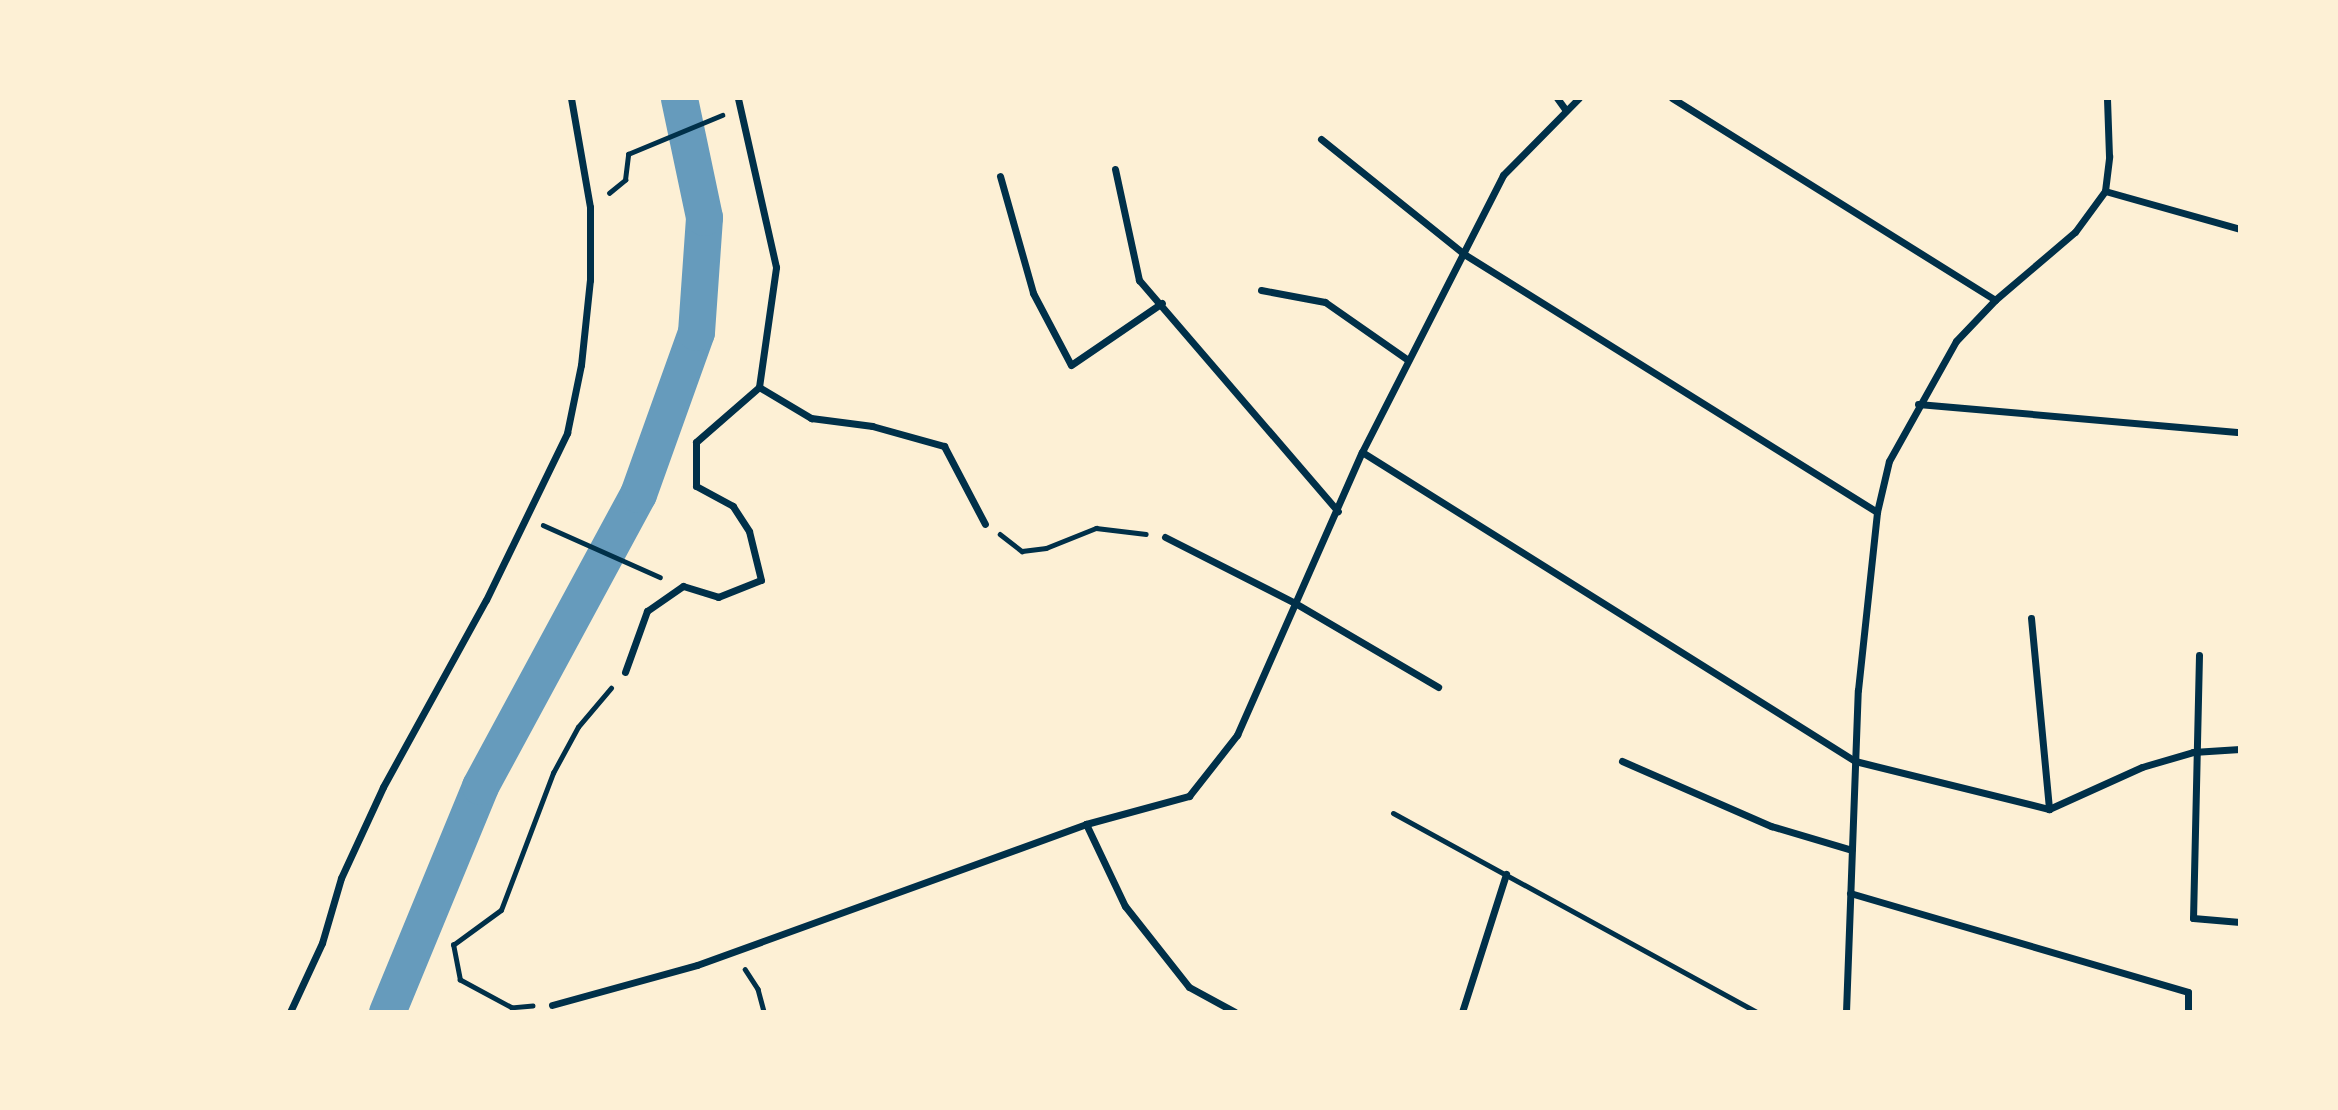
<!DOCTYPE html>
<style>
body{margin:0}
#map{position:relative;width:2338px;height:1110px;overflow:hidden;background:#fdf0d5;font-family:"Roboto Condensed",sans-serif}
div>[style]{position:absolute}
.canal>*{height:37px;margin:-18.5px;padding:0 18.5px;transform-origin:18.5px;border-radius:18.5px;background:#669bbc}
.path>*{height:4.5px;margin:-2.25px;padding:0 2.25px;transform-origin:2.25px;border-radius:2.25px;background:#003049}
.service>*{height:5px;margin:-2.5px;padding:0 2.5px;transform-origin:2.5px;border-radius:2.5px;background:#003049}
.minor>*{height:7px;margin:-3.5px;padding:0 3.5px;transform-origin:3.5px;border-radius:3.5px;background:#003049}
span{translate:-50% -50%;white-space:nowrap;text-align:center;line-height:1.15;-webkit-text-stroke:6px #fdf0d5;paint-order:stroke}
.frame{position:absolute;inset:0;border:100px solid #fdf0d5;pointer-events:none}
</style>
<div id="map">
<div class="canal">
<i style="left:387px;top:1012px;width:244px;rotate:-67.6deg"></i>
<i style="left:480px;top:786px;width:332px;rotate:-61.6deg"></i>
<i style="left:638px;top:494px;width:172px;rotate:-70.3deg"></i>
<i style="left:696px;top:332px;width:115px;rotate:-86deg"></i>
<i style="left:704px;top:217px;width:122px;rotate:-101.9deg"></i>
</div>
<div class="path">
<i style="left:609px;top:193px;width:21px;rotate:-39deg"></i>
<i style="left:625px;top:180px;width:26px;rotate:-83deg"></i>
<i style="left:628px;top:154px;width:102px;rotate:-22.5deg"></i>
<i style="left:543px;top:525px;width:128px;rotate:24deg"></i>
<i style="left:1000px;top:534px;width:28px;rotate:38deg"></i>
<i style="left:1022px;top:551px;width:24px;rotate:-7deg"></i>
<i style="left:1046px;top:548px;width:54px;rotate:-21.8deg"></i>
<i style="left:1096px;top:528px;width:50px;rotate:6.8deg"></i>
<i style="left:745px;top:969px;width:24px;rotate:57deg"></i>
<i style="left:758px;top:989px;width:24px;rotate:75deg"></i>
<i style="left:533px;top:1006px;width:21px;rotate:175deg"></i>
<i style="left:512px;top:1008px;width:59px;rotate:-151.7deg"></i>
<i style="left:460px;top:980px;width:36px;rotate:-101deg"></i>
<i style="left:453px;top:945px;width:59px;rotate:-36.1deg"></i>
<i style="left:501px;top:910px;width:147px;rotate:-69.2deg"></i>
<i style="left:553px;top:773px;width:52px;rotate:-61.5deg"></i>
<i style="left:578px;top:727px;width:51px;rotate:-49.8deg"></i>
</div>
<div class="service">
<i style="left:1393px;top:813px;width:414px;rotate:28.7deg"></i>
</div>
<div class="minor">
<i style="left:1557px;top:98px;width:14px;rotate:54deg"></i>
<i style="left:1672px;top:98px;width:381px;rotate:32deg"></i>
<i style="left:1321px;top:139px;width:184px;rotate:38.8deg"></i>
<i style="left:1464px;top:254px;width:487px;rotate:32deg"></i>
<i style="left:1115px;top:169px;width:114px;rotate:77.8deg"></i>
<i style="left:1139px;top:280px;width:305px;rotate:49.3deg"></i>
<i style="left:1000px;top:176px;width:122px;rotate:74.2deg"></i>
<i style="left:1033px;top:293px;width:81px;rotate:62.2deg"></i>
<i style="left:1071px;top:365px;width:110px;rotate:-34.3deg"></i>
<i style="left:2105px;top:191px;width:140px;rotate:15.7deg"></i>
<i style="left:1261px;top:290px;width:65px;rotate:10.6deg"></i>
<i style="left:1325px;top:302px;width:101px;rotate:34.9deg"></i>
<i style="left:759px;top:387px;width:61px;rotate:30.8deg"></i>
<i style="left:811px;top:418px;width:62px;rotate:7.5deg"></i>
<i style="left:872px;top:426px;width:75px;rotate:15.5deg"></i>
<i style="left:944px;top:446px;width:88px;rotate:62.3deg"></i>
<i style="left:1918px;top:404px;width:323px;rotate:5deg"></i>
<i style="left:1362px;top:452px;width:582px;rotate:32.08deg"></i>
<i style="left:1855px;top:761px;width:200px;rotate:13.9deg"></i>
<i style="left:2049px;top:809px;width:102px;rotate:-24.3deg"></i>
<i style="left:2142px;top:767px;width:53px;rotate:-16.4deg"></i>
<i style="left:2193px;top:752px;width:47px;rotate:-3.7deg"></i>
<i style="left:1165px;top:537px;width:146px;rotate:26.9deg"></i>
<i style="left:1295px;top:603px;width:166px;rotate:30.4deg"></i>
<i style="left:2031px;top:618px;width:192px;rotate:84.6deg"></i>
<i style="left:2199px;top:655px;width:263px;rotate:91.3deg"></i>
<i style="left:2193px;top:918px;width:47px;rotate:4.9deg"></i>
<i style="left:625px;top:672px;width:65px;rotate:-70.2deg"></i>
<i style="left:647px;top:611px;width:44px;rotate:-34.8deg"></i>
<i style="left:683px;top:586px;width:37px;rotate:17deg"></i>
<i style="left:718px;top:597px;width:46px;rotate:-21.6deg"></i>
<i style="left:761px;top:580px;width:50px;rotate:-103.8deg"></i>
<i style="left:749px;top:531px;width:30px;rotate:-123deg"></i>
<i style="left:733px;top:506px;width:42px;rotate:-151.6deg"></i>
<i style="left:696px;top:486px;width:44px;rotate:-90deg"></i>
<i style="left:696px;top:442px;width:84px;rotate:-41.1deg"></i>
<i style="left:759px;top:387px;width:121px;rotate:-81.9deg"></i>
<i style="left:776px;top:267px;width:173px;rotate:-102.7deg"></i>
<i style="left:1622px;top:761px;width:163px;rotate:23.6deg"></i>
<i style="left:1771px;top:826px;width:84px;rotate:16.5deg"></i>
<i style="left:1086px;top:824px;width:91px;rotate:64.6deg"></i>
<i style="left:1125px;top:906px;width:103px;rotate:51.7deg"></i>
<i style="left:1189px;top:987px;width:52px;rotate:28.5deg"></i>
<i style="left:1850px;top:893px;width:352px;rotate:16.3deg"></i>
<i style="left:2188px;top:992px;width:20px;rotate:90deg"></i>
<i style="left:552px;top:1005px;width:150px;rotate:-15.4deg"></i>
<i style="left:697px;top:965px;width:414px;rotate:-19.9deg"></i>
<i style="left:1086px;top:824px;width:107px;rotate:-15.2deg"></i>
<i style="left:1189px;top:796px;width:78px;rotate:-51.8deg"></i>
<i style="left:1237px;top:735px;width:309px;rotate:-66.2deg"></i>
<i style="left:1362px;top:452px;width:311px;rotate:-63deg"></i>
<i style="left:1503px;top:175px;width:108px;rotate:-45.4deg"></i>
<i style="left:290px;top:1012px;width:76px;rotate:-65.1deg"></i>
<i style="left:322px;top:943px;width:68px;rotate:-73.7deg"></i>
<i style="left:341px;top:878px;width:100px;rotate:-65.2deg"></i>
<i style="left:383px;top:787px;width:213px;rotate:-61.2deg"></i>
<i style="left:486px;top:600px;width:186px;rotate:-64.1deg"></i>
<i style="left:567px;top:433px;width:69px;rotate:-78.4deg"></i>
<i style="left:581px;top:365px;width:85px;rotate:-84deg"></i>
<i style="left:590px;top:280px;width:73px;rotate:-90deg"></i>
<i style="left:590px;top:207px;width:111px;rotate:-99.9deg"></i>
<i style="left:1462px;top:1012px;width:145px;rotate:-72.3deg"></i>
<i style="left:1846px;top:1012px;width:322px;rotate:-87.9deg"></i>
<i style="left:1858px;top:690px;width:179px;rotate:-83.9deg"></i>
<i style="left:1877px;top:512px;width:52px;rotate:-76.8deg"></i>
<i style="left:1889px;top:461px;width:137px;rotate:-60.8deg"></i>
<i style="left:1956px;top:341px;width:57px;rotate:-46.4deg"></i>
<i style="left:1995px;top:300px;width:105px;rotate:-40.4deg"></i>
<i style="left:2075px;top:232px;width:51px;rotate:-53.8deg"></i>
<i style="left:2105px;top:191px;width:35px;rotate:-83deg"></i>
<i style="left:2109px;top:156px;width:58px;rotate:-92deg"></i>
</div>
<div class="frame"></div>
</div>
